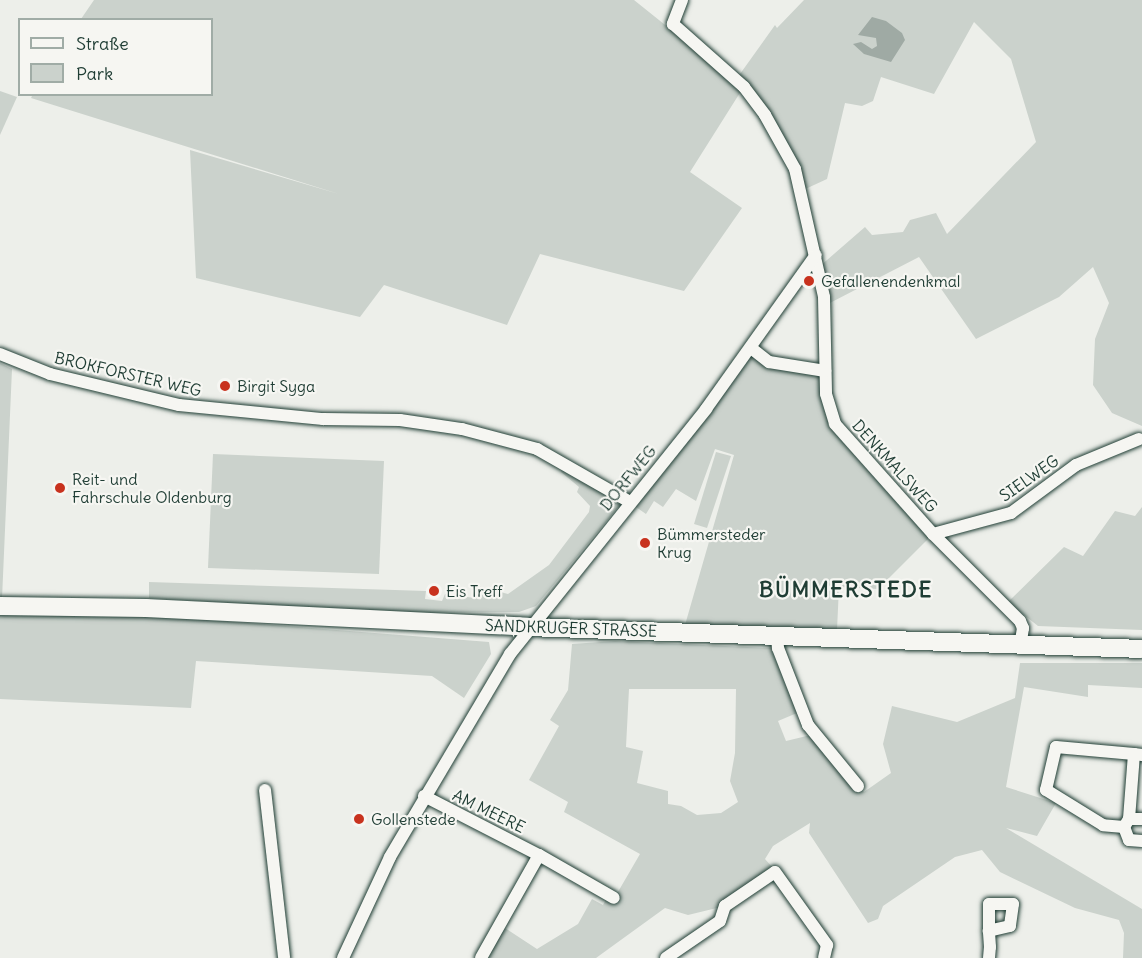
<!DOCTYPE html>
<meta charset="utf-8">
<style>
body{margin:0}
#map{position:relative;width:1142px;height:958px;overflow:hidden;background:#edefea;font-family:Delius,sans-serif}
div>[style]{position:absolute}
.green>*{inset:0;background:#cbd2cc}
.water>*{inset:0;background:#9faaa4}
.roads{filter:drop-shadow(0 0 2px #1f3d34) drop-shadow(0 0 2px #1f3d34)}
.street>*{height:12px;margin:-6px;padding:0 6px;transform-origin:6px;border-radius:6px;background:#f6f6f2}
.secondary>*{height:18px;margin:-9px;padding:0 9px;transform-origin:9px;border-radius:9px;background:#f6f6f2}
.dots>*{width:16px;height:16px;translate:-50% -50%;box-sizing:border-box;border:3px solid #f6f6f2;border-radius:50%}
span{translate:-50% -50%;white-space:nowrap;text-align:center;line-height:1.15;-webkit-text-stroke:4.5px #f6f6f2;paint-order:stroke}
.poi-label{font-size:16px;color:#1f3d34}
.left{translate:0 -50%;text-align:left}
.street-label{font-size:16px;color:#1f3d34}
.district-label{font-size:22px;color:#1f3d34;font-weight:700;letter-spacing:1.5px}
.legend{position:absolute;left:18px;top:18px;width:195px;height:78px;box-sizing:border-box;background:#f6f6f2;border:2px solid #a0aca6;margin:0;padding:8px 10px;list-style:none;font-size:18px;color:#1f3d34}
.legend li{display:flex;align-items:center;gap:12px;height:30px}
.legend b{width:30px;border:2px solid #a0aca6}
</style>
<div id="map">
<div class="green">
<i style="clip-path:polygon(94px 0,634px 0,735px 81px,775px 25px,777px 28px,804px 0,1142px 0,1142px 426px,1112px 413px,1093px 385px,1095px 339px,1109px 303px,1093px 267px,1059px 297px,976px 339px,919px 257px,824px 306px,819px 267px,865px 227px,872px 235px,903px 232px,910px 220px,936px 213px,947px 234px,1036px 142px,1011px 59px,974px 22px,934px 94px,881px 77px,873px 101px,862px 106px,845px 103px,827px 179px,801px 191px,743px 88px,690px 172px,742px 208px,684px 291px,540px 254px,507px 325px,384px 285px,360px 317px,196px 278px,190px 150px,339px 194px,31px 98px,33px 94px,212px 94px,212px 20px,81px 19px)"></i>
<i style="clip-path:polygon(0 91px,17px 97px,0 135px)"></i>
<i style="clip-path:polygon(752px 352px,822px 375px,835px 424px,933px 534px,878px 589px,839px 587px,837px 630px,685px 625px,734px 455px,715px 449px,696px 501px,676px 489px,663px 507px,654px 501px,646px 514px,633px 505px)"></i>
<i style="clip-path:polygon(0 363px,12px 369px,2px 599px,145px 615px,489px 642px,491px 654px,464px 698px,432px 676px,196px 661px,191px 708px,0 699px)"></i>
<i style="clip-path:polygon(716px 452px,731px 456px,707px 528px,694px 524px)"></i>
<i style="clip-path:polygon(213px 454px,384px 461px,379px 574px,208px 568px)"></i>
<i style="clip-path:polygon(565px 465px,620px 505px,536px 606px,519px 612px,397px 613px,149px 598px,149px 582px,426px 591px,425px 599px,442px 601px,445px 594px,475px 598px,477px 586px,508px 594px,549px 565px,589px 512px,590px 506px,577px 492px,579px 487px,561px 472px)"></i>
<i style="clip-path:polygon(1142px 507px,1142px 630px,1038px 626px,1008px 602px,1064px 547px,1083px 556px,1115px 511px,1135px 516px)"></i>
<i style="clip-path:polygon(evenodd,615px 641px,771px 648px,797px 713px,778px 721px,786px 741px,815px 734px,864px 792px,891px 773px,883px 744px,892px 706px,957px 722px,1015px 698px,1020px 663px,1142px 663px,1142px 688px,1088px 685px,1088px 697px,1024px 687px,1006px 787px,1056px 803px,1037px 836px,1006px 828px,1142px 909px,1142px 958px,1123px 958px,1124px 933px,1119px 920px,1075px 908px,1000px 872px,982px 850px,955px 857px,883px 906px,878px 919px,868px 923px,809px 833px,810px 823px,773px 846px,765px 859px,773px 868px,725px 906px,688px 915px,665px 908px,596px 958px,481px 958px,499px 924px,537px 949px,578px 924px,592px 899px,603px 905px,609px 894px,615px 897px,640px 854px,564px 812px,568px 802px,529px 780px,559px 726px,550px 720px,568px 690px,572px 644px,615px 641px,629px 689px,736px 689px,735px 753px,730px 781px,738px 802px,721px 813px,697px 815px,681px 806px,668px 804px,668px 791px,637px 783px,643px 751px,626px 747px,629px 689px)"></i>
</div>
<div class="water">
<i style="clip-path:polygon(872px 17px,886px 21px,902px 33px,905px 40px,891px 62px,864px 54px,853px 44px,861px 42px,872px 49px,877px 46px,876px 38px,858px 35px)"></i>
</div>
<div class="roads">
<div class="street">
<i style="left:682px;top:0;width:26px;rotate:111deg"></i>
<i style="left:673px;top:24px;width:95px;rotate:41.6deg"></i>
<i style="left:744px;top:87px;width:35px;rotate:53deg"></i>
<i style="left:765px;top:115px;width:62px;rotate:60.9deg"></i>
<i style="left:795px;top:169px;width:131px;rotate:77.2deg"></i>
<i style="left:824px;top:297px;width:97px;rotate:88.8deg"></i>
<i style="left:826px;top:394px;width:31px;rotate:73deg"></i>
<i style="left:835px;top:424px;width:147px;rotate:48.3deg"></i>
<i style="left:933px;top:534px;width:123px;rotate:45deg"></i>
<i style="left:1020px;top:621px;width:8px;rotate:67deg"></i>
<i style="left:1023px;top:628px;width:18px;rotate:99deg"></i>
<i style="left:751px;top:348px;width:23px;rotate:38deg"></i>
<i style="left:769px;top:362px;width:57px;rotate:9.1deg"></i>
<i style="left:0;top:354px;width:54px;rotate:21.8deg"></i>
<i style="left:50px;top:374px;width:133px;rotate:13.5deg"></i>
<i style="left:179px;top:405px;width:145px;rotate:5.6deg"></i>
<i style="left:323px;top:419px;width:77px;rotate:0.7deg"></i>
<i style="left:400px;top:420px;width:63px;rotate:8.3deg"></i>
<i style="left:462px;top:429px;width:78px;rotate:14.9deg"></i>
<i style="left:537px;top:449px;width:107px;rotate:29.7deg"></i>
<i style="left:933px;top:534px;width:81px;rotate:-15.1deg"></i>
<i style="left:1011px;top:513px;width:81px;rotate:-36.4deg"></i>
<i style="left:1076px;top:465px;width:68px;rotate:-22.4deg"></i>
<i style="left:777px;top:635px;width:13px;rotate:86deg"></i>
<i style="left:778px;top:648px;width:83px;rotate:68.7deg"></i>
<i style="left:808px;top:725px;width:79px;rotate:50.7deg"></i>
<i style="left:1134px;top:754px;width:65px;rotate:94.4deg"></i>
<i style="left:1129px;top:819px;width:9px;rotate:122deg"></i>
<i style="left:1124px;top:827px;width:21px;rotate:-175deg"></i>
<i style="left:1103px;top:825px;width:67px;rotate:-148.4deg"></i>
<i style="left:1046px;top:790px;width:44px;rotate:-76.9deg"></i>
<i style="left:1056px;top:747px;width:78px;rotate:5.1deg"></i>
<i style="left:1134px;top:754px;width:8px;rotate:7deg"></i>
<i style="left:265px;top:790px;width:169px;rotate:83.5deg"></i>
<i style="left:424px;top:796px;width:129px;rotate:27.2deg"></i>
<i style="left:539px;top:855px;width:118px;rotate:119.4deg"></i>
<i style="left:1129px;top:819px;width:13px"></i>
<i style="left:1124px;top:827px;width:14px;rotate:69deg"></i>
<i style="left:1129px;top:840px;width:13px;rotate:4deg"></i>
<i style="left:539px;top:855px;width:86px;rotate:29.8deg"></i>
<i style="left:343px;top:958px;width:111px;rotate:-65deg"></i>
<i style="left:390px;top:857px;width:236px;rotate:-59.4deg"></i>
<i style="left:510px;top:654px;width:314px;rotate:-51.3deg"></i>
<i style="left:706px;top:409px;width:189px;rotate:-54.5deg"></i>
<i style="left:666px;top:958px;width:65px;rotate:-34.4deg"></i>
<i style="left:720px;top:921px;width:16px;rotate:-72deg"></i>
<i style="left:725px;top:906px;width:60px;rotate:-34.2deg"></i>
<i style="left:775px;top:872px;width:90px;rotate:54.5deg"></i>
<i style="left:827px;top:945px;width:13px;rotate:103deg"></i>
<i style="left:989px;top:958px;width:11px;rotate:-85deg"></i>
<i style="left:990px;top:947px;width:16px;rotate:-94deg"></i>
<i style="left:989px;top:931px;width:27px;rotate:-90deg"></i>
<i style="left:989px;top:904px;width:24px"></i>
<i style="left:1013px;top:904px;width:22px;rotate:98deg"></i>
<i style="left:1010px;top:926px;width:22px;rotate:167deg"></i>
</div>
<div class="secondary">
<i style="left:0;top:606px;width:146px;rotate:0.8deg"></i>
<i style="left:146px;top:608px;width:382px;rotate:2.8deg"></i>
<i style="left:528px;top:627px;width:614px;rotate:2.05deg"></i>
</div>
</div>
<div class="dots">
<i style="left:809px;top:281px;background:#c8321e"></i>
<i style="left:225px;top:386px;background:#c8321e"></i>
<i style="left:60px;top:488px;background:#c8321e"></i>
<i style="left:645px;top:543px;background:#c8321e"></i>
<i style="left:434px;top:591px;background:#c8321e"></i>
<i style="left:359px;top:819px;background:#c8321e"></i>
</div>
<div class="poi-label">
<span class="left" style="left:821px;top:281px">Gefallenendenkmal</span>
<span class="left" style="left:237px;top:386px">Birgit Syga</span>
<span class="left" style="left:72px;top:488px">Reit- und<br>Fahrschule Oldenburg</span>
<span class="left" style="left:657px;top:543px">Bümmersteder<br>Krug</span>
<span class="left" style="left:446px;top:591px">Eis Treff</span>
<span class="left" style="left:371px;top:819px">Gollenstede</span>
</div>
<div class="street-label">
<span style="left:128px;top:374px;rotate:13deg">BROKFORSTER WEG</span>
<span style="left:895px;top:466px;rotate:48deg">DENKMALSWEG</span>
<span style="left:628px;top:478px;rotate:-51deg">DORFWEG</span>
<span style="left:1029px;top:478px;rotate:-35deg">SIELWEG</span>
<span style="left:571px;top:628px;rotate:2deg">SANDKRUGER STRASSE</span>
<span style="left:489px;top:811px;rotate:26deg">AM MEERE</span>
</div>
<div class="district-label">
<span style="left:846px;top:590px">BÜMMERSTEDE</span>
</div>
<ul class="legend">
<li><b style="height:8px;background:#f6f6f2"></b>Straße</li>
<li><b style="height:16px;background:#cbd2cc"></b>Park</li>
</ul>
</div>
